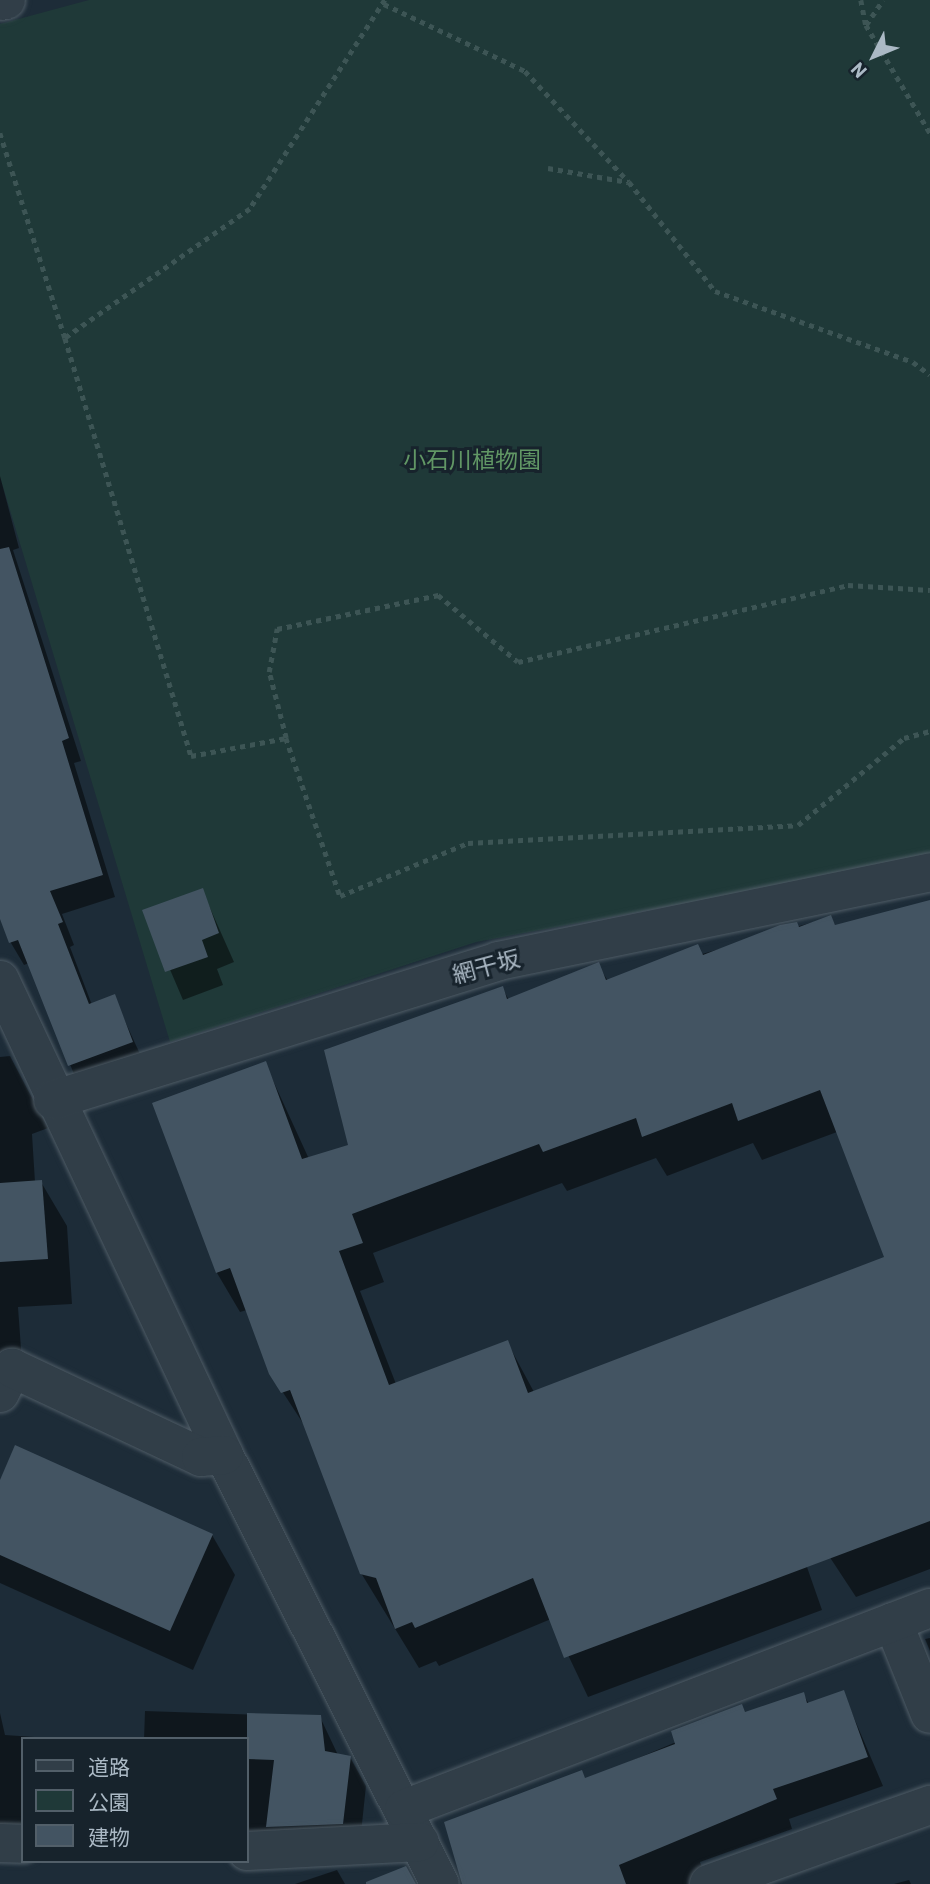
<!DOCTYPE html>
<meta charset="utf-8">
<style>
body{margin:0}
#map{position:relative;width:930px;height:1884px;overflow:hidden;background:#1d2c38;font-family:Barlow,"Noto Sans JP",sans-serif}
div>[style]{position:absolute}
.green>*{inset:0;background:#1f3938}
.shadow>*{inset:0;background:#0007}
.building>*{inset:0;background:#435462}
.path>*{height:4.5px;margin-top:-2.25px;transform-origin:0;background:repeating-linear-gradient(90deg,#3d5555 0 5px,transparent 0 10px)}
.roads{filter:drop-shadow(0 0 2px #4f5c66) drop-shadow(0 0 2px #4f5c66)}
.minor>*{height:38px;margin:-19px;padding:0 19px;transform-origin:19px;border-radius:19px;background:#313e48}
span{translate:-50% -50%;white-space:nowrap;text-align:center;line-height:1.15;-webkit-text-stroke:6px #17232c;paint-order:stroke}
.park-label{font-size:23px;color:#619765}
.street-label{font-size:23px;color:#abb9c5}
.legend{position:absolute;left:21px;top:1737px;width:228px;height:126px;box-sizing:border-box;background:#17232c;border:2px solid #525f69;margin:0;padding:9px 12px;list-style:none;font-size:21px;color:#abb9c5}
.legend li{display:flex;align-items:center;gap:14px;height:35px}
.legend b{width:35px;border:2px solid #525f69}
.north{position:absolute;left:839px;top:21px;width:70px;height:70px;-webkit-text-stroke:5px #17232c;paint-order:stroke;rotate:227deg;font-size:19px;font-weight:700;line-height:28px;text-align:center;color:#abb9c5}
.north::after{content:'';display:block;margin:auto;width:24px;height:32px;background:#abb9c5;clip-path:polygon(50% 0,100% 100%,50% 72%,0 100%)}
</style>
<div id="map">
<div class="green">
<i style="clip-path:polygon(89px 0,930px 0,930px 858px,476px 942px,170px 1042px,0 477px,0 24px)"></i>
</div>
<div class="shadow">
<i style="clip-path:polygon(0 476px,19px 548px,13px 550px,81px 761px,74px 763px,115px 897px,62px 914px,74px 945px,70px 947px,92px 1005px,114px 997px,145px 1065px,80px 1089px,29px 963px,24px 965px,11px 943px,0 914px)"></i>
<i style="clip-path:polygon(202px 890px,234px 962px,217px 969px,223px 985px,183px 1000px,145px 911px)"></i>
<i style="clip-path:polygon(evenodd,930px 913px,930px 1569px,856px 1597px,806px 1521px,793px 1527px,822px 1610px,588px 1697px,551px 1619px,439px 1666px,436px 1661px,419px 1668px,361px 1573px,308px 1431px,271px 1374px,247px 1310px,240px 1312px,217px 1273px,154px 1104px,265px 1063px,309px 1159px,350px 1147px,502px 988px,509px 1000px,598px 965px,608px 981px,831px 917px,836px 927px,930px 913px,837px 1132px,886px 1259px,534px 1392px,507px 1342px,396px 1384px,360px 1291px,384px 1282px,373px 1253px,562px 1183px,567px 1191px,656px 1158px,667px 1176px,753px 1143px,762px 1160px,837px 1132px)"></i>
<i style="clip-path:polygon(10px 1056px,48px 1128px,32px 1134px,35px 1182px,41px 1182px,67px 1226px,72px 1304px,18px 1307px,23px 1376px,0 1378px,0 1057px)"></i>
<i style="clip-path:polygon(0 1484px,212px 1535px,235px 1575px,193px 1670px,0 1583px)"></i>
<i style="clip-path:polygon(930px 1638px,930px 1651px,925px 1639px)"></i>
<i style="clip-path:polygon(843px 1692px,883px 1786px,789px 1819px,792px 1829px,700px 1862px,708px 1884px,463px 1884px,586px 1780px,745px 1713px,803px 1694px,809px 1704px)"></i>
<i style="clip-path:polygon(145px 1711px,320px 1717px,338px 1755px,350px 1757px,366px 1786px,359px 1852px,247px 1844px,247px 1739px,144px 1739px)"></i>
<i style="clip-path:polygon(0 1713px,5px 1735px,64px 1739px,23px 1739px,23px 1842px,0 1831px)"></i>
<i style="clip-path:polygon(337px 1870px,345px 1884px,295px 1884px)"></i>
<i style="clip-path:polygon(909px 1880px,911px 1884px,894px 1884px)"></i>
</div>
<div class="building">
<i style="clip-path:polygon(9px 547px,69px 738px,62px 741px,103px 875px,50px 891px,63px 922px,58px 924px,89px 1004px,115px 994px,133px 1042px,68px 1066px,18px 940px,9px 943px,0 919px,0 549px)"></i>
<i style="clip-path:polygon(203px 888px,219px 933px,202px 940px,208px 957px,165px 972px,142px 910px)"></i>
<i style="clip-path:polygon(evenodd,930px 900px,930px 1521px,564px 1658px,533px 1578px,415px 1628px,412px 1622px,395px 1629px,376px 1578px,360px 1574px,290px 1390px,281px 1393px,269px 1374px,230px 1268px,216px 1273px,152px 1103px,266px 1061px,302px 1159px,348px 1145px,324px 1050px,503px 986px,507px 999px,599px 962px,606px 980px,698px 944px,703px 955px,780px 925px,797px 922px,799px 927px,831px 915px,835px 925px,930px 900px,820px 1090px,884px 1257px,528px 1393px,508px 1340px,389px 1385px,339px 1251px,363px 1243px,352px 1214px,539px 1144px,543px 1152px,636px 1118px,642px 1137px,732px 1103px,738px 1121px,820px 1090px)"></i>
<i style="clip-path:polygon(42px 1180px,48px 1259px,0 1262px,0 1183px)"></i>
<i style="clip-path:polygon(15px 1445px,213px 1534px,170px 1631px,0 1555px,0 1480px)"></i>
<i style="clip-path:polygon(844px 1690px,868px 1757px,773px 1789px,777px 1799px,619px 1865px,626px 1884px,462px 1884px,444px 1822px,582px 1770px,585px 1778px,675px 1744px,671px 1731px,742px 1704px,745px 1712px,804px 1692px,807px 1703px)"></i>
<i style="clip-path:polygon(247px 1713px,321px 1715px,325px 1751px,351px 1756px,343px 1824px,266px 1827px,274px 1760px,247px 1759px)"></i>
<i style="clip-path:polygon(406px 1866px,416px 1884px,366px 1884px,366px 1882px)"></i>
</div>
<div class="path">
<i style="left:385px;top:0;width:249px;rotate:122.9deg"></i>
<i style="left:250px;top:209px;width:226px;rotate:145.1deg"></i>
<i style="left:65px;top:338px;width:437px;rotate:73.2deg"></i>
<i style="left:191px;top:756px;width:97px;rotate:-10.7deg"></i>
<i style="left:286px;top:738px;width:68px;rotate:-104.4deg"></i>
<i style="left:269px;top:672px;width:44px;rotate:-79.5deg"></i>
<i style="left:277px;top:629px;width:165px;rotate:-11.9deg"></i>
<i style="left:438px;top:595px;width:104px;rotate:39.9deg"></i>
<i style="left:518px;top:662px;width:339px;rotate:-13.1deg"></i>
<i style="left:848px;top:585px;width:82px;rotate:3.5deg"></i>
<i style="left:861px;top:0;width:25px;rotate:79deg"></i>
<i style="left:866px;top:25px;width:126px;rotate:59.3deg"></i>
<i style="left:384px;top:4px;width:156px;rotate:25.4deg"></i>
<i style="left:525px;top:71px;width:152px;rotate:46.9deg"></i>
<i style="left:629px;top:182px;width:139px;rotate:51.7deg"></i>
<i style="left:715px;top:291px;width:210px;rotate:19.7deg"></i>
<i style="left:913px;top:362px;width:21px;rotate:37deg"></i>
<i style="left:866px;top:25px;width:30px;rotate:-56deg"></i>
<i style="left:0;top:133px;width:215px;rotate:72.4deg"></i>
<i style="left:548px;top:168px;width:81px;rotate:9.9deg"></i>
<i style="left:286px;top:738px;width:167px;rotate:71.1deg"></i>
<i style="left:340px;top:896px;width:139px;rotate:-22.5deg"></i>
<i style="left:468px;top:843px;width:330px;rotate:-3.1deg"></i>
<i style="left:798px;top:825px;width:137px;rotate:-39.4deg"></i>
<i style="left:904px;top:738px;width:27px;rotate:-15deg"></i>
</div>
<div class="roads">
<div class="minor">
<i style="left:0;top:1px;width:6px;rotate:-9deg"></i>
<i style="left:0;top:980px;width:525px;rotate:64.75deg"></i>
<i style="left:224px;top:1455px;width:480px;rotate:63.3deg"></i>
<i style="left:53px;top:1100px;width:466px;rotate:-17.3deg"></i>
<i style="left:498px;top:961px;width:441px;rotate:-11.6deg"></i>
<i style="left:0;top:1393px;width:28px;rotate:-64deg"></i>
<i style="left:12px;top:1368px;width:209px;rotate:25.2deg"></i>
<i style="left:201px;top:1457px;width:23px;rotate:-5deg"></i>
<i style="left:893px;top:1622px;width:99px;rotate:68.1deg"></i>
<i style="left:404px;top:1809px;width:563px;rotate:-20.91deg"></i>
<i style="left:0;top:1843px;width:23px;rotate:2deg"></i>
<i style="left:247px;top:1851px;width:173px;rotate:-3deg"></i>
<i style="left:709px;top:1884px;width:235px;rotate:-19.7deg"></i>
</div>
</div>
<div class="park-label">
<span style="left:472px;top:459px">小石川植物園</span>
</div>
<div class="street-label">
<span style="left:486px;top:966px;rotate:-15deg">網干坂</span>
</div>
<ul class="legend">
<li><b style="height:9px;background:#313e48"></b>道路</li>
<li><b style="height:19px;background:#1f3938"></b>公園</li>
<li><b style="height:19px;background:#435462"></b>建物</li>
</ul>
<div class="north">N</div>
</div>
